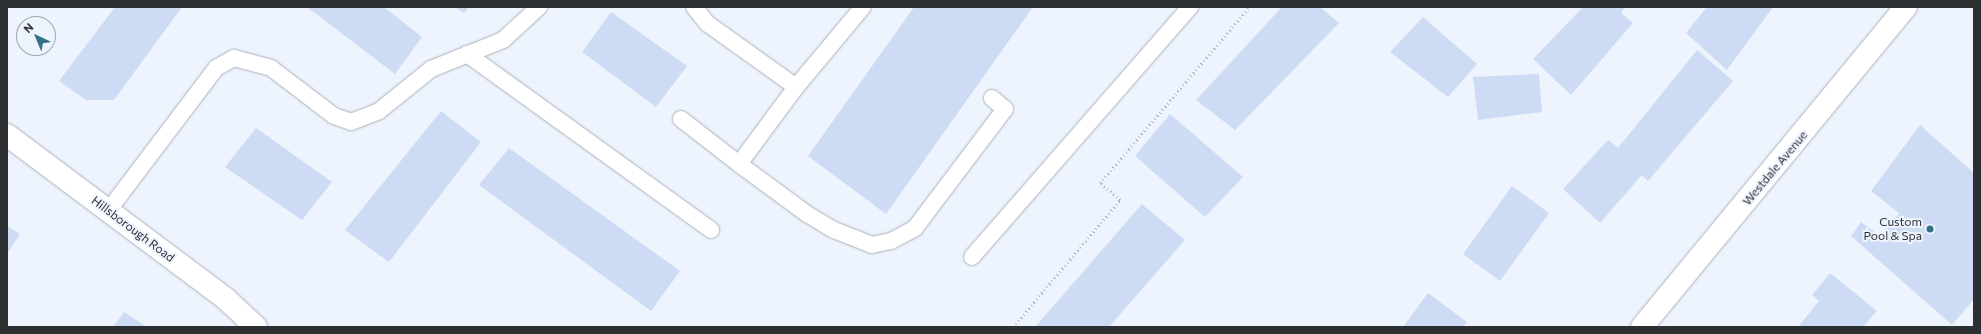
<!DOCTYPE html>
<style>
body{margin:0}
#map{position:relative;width:1981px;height:334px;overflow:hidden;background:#eef4fe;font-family:Commissioner,sans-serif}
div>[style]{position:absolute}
.building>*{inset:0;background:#cddbf5}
.path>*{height:2.5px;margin-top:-1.25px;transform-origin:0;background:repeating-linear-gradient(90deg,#afb4bc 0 1px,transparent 0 4px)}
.roads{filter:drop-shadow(0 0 1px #acb1bb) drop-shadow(0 0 1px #acb1bb)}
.service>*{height:16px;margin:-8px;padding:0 8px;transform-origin:8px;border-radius:8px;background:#fff}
.minor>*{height:22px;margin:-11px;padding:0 11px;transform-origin:11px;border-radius:11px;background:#fff}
.dots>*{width:11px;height:11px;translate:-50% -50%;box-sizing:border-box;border:2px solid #eef4fe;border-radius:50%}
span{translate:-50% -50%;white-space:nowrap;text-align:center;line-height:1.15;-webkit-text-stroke:4px #eef4fe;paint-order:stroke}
.street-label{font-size:12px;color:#2d3033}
.poi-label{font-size:12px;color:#2d3033}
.right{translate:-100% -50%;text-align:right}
.frame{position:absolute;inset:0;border:8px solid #2d3033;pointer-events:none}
.north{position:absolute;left:16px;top:16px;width:40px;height:40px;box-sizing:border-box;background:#eef4fe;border:1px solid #a1a6ad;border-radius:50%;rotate:316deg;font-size:11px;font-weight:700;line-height:16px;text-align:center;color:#2d3033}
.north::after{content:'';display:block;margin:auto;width:14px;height:18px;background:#327186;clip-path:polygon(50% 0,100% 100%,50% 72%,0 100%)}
</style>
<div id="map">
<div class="building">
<i style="clip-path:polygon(115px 7px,182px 7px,114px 100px,86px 100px,59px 81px)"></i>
<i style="clip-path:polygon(307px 7px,384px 7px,422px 37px,395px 74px)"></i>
<i style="clip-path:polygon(455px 7px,469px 7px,464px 13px)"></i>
<i style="clip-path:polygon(914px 7px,1033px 7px,886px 214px,808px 156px)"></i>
<i style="clip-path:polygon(1282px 7px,1320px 7px,1339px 23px,1235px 130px,1196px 100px)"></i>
<i style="clip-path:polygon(1583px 7px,1625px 7px,1621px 13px,1633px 23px,1571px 95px,1533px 59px)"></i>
<i style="clip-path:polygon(1707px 7px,1773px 7px,1727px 70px,1686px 33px)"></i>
<i style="clip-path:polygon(611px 12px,687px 66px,656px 107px,582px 52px)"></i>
<i style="clip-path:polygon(1423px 17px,1477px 64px,1448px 97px,1390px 52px)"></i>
<i style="clip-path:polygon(1697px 50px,1733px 81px,1648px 181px,1642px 175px,1600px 223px,1563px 189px,1608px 140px,1618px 148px)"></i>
<i style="clip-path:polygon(1539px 74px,1542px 112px,1478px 120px,1473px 77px)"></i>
<i style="clip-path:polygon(441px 111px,481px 142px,389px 262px,345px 230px)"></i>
<i style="clip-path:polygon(1170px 114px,1243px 177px,1205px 217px,1135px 156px)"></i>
<i style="clip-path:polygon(1920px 125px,1974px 173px,1974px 299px,1952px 325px,1851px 236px,1861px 222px,1881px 237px,1899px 213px,1871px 191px)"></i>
<i style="clip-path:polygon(256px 128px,332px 182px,302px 220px,225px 167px)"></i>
<i style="clip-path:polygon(509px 148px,680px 271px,651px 311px,479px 185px)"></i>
<i style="clip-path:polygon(1512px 186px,1549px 213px,1500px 281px,1463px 254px)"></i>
<i style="clip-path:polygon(1142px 204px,1185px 240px,1109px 327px,1035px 327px)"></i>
<i style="clip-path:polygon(7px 226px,20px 234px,7px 254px)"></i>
<i style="clip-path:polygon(1830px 273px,1877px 311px,1863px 327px,1798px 327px,1819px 301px,1812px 295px)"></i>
<i style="clip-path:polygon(1428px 293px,1467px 322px,1463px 327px,1403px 327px)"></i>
<i style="clip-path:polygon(124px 312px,147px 327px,113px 327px)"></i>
</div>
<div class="path">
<i style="left:1013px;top:327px;width:166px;rotate:-49.9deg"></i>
<i style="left:1120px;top:200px;width:26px;rotate:-140deg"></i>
<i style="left:1100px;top:183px;width:231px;rotate:-49.7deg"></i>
</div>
<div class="roads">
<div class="service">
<i style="left:694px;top:7px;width:22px;rotate:51deg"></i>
<i style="left:708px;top:24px;width:108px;rotate:35.6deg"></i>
<i style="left:796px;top:87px;width:104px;rotate:-50.1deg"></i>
<i style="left:467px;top:54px;width:301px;rotate:35.8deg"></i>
<i style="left:796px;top:87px;width:96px;rotate:126.5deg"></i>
<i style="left:739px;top:164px;width:84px;rotate:36.3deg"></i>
<i style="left:807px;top:214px;width:31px;rotate:31deg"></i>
<i style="left:834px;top:230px;width:41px;rotate:21.5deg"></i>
<i style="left:872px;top:245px;width:19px;rotate:-12deg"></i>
<i style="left:891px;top:241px;width:27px;rotate:-28deg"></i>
<i style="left:915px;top:228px;width:149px;rotate:-52.9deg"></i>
<i style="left:1005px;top:109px;width:17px;rotate:-140deg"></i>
<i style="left:681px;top:119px;width:73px;rotate:37.8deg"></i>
<i style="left:108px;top:211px;width:179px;rotate:-52.9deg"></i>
<i style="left:216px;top:68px;width:21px;rotate:-29deg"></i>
<i style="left:234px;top:58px;width:38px;rotate:15deg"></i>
<i style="left:271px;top:68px;width:79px;rotate:37.3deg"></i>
<i style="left:334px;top:116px;width:18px;rotate:19deg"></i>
<i style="left:351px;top:122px;width:30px;rotate:-21deg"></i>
<i style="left:379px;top:111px;width:67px;rotate:-38.9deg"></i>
<i style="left:431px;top:69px;width:78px;rotate:-21.9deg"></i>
<i style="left:503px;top:40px;width:49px;rotate:-42.5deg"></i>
<i style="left:972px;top:257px;width:332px;rotate:-48.9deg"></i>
</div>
<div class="minor">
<i style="left:7px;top:135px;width:274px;rotate:36.8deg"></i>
<i style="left:226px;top:299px;width:41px;rotate:43deg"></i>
<i style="left:1642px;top:327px;width:415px;rotate:-50.5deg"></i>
</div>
</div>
<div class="dots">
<i style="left:1930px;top:229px;background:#327186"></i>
</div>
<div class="street-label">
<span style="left:1775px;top:168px;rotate:-50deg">Westdale Avenue</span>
<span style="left:133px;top:229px;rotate:37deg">Hillsborough Road</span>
</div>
<div class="poi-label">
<span class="right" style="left:1922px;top:229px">Custom<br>Pool &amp; Spa</span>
</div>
<div class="frame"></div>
<div class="north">N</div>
</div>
